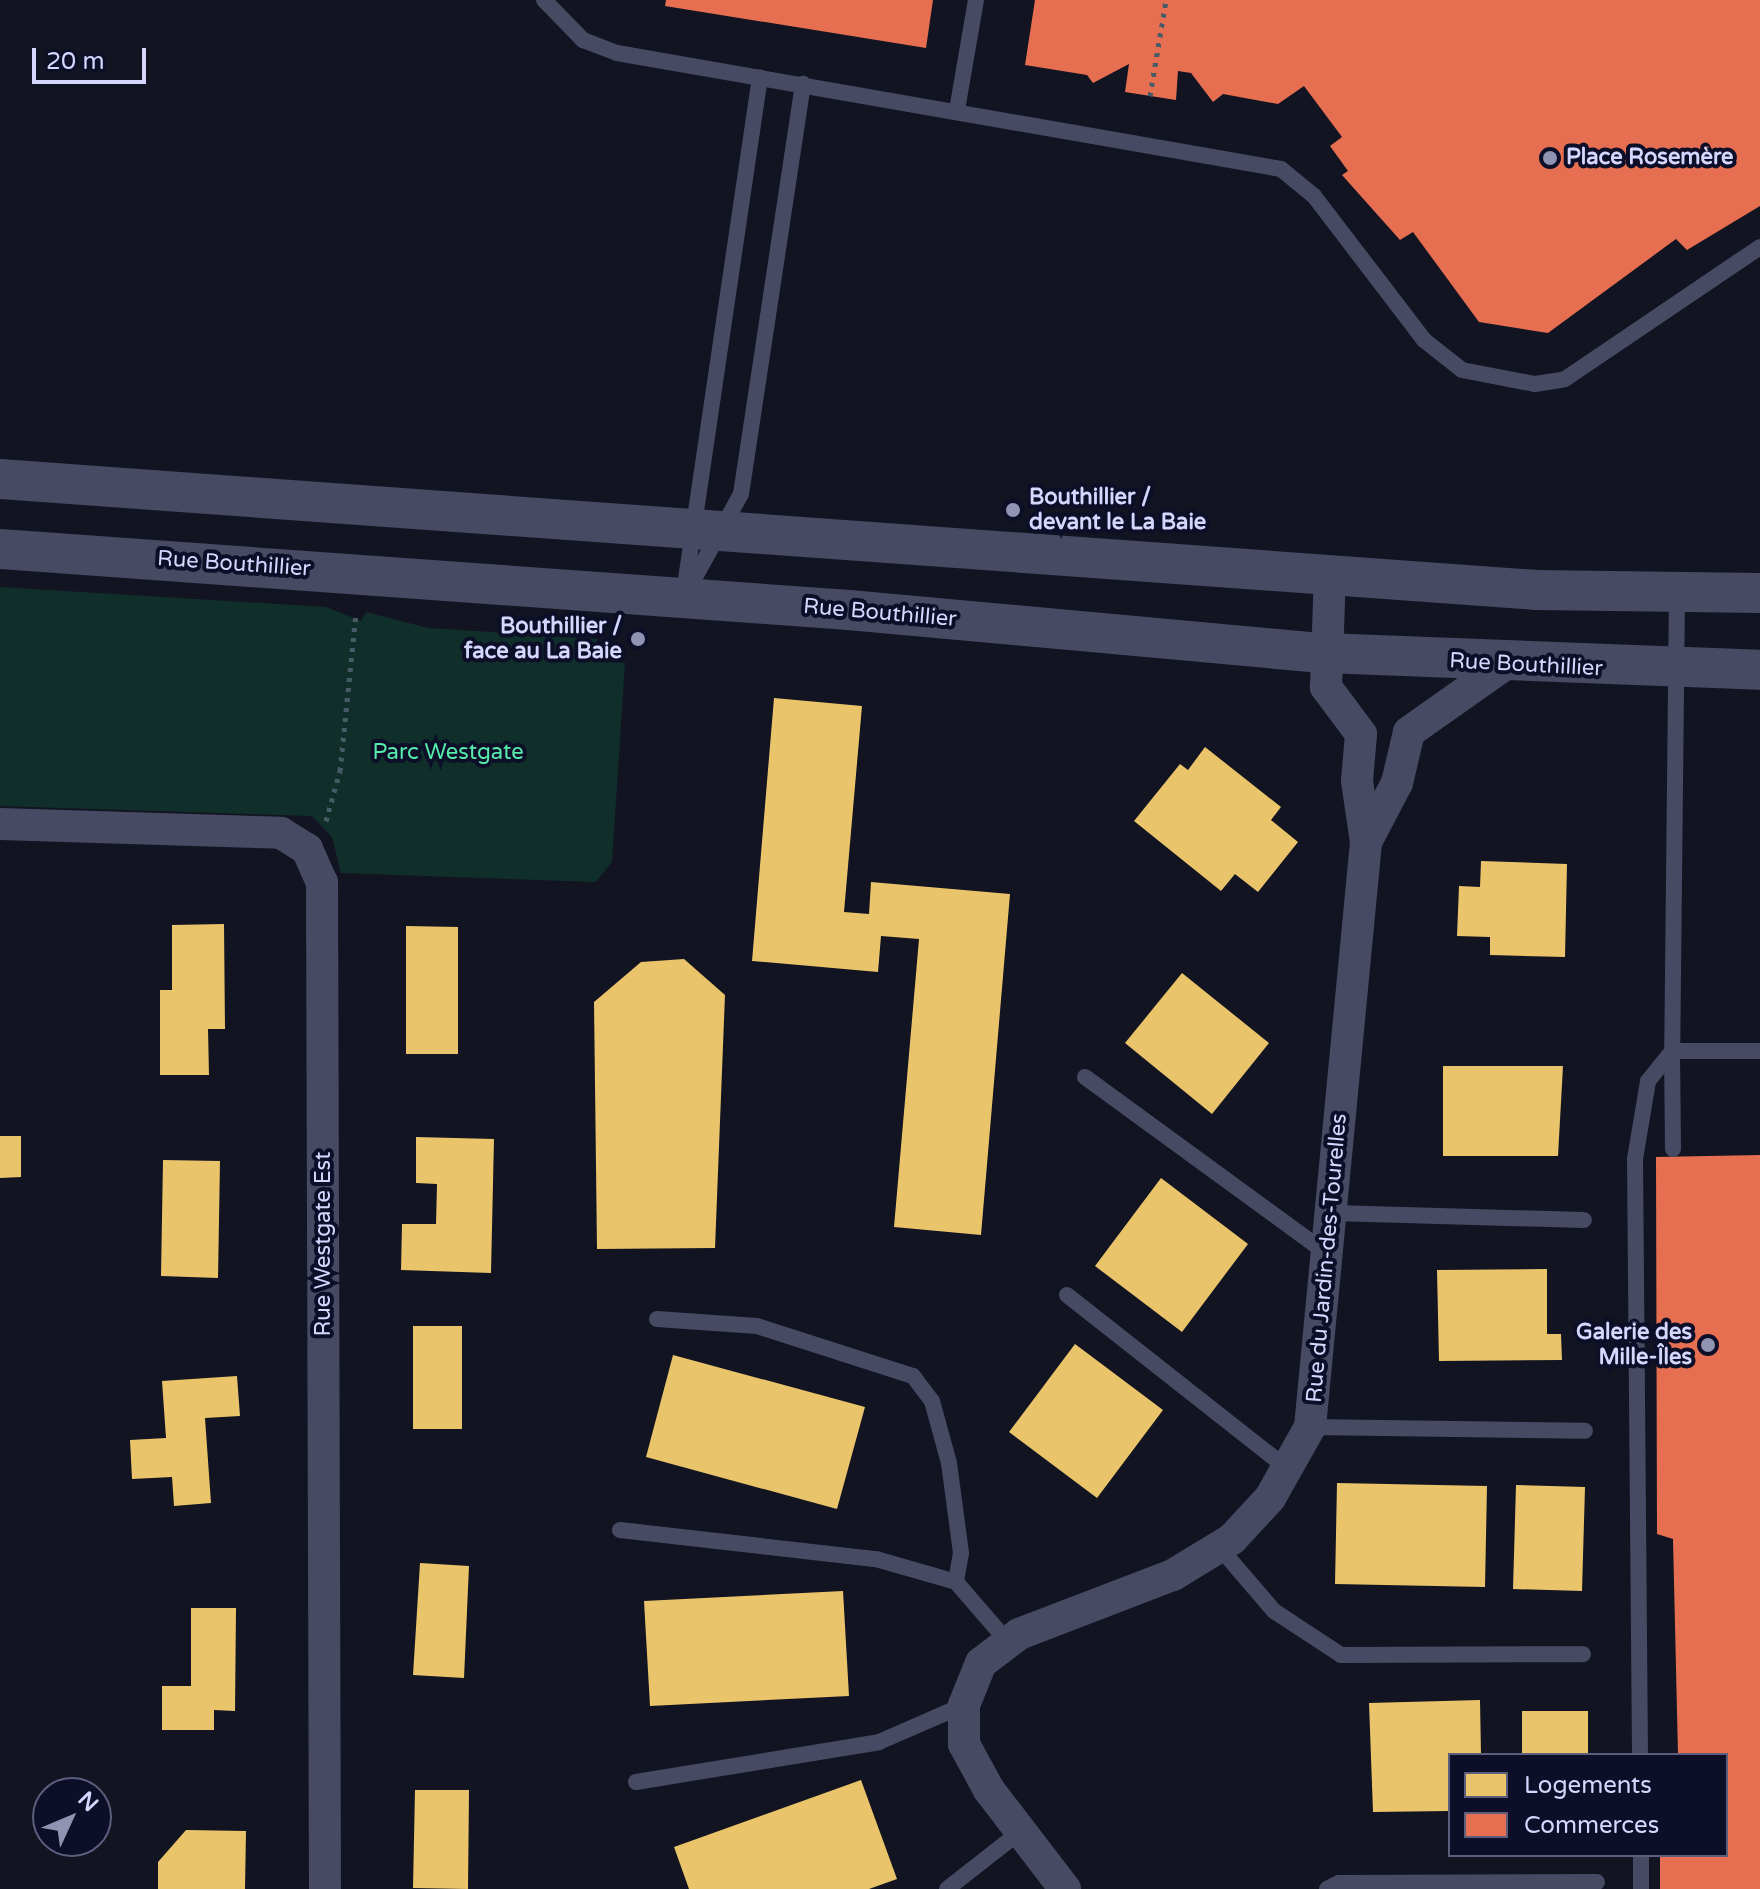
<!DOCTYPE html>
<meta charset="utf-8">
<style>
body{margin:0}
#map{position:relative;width:1760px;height:1889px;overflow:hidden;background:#131422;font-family:"Varela Round",sans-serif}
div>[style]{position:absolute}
.green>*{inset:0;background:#102f2a}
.homes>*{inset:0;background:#e9c46a}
.shops>*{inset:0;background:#e76f51}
.path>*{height:5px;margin-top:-2.5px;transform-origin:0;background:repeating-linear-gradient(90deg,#465b66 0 4px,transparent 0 10px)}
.service>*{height:16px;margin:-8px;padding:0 8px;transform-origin:8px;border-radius:8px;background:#474a63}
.minor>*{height:32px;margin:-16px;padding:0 16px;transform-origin:16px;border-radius:16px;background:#474a63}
.tertiary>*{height:40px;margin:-20px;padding:0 20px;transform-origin:20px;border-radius:20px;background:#474a63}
.dots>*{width:22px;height:22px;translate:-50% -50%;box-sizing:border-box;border:4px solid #0d0e28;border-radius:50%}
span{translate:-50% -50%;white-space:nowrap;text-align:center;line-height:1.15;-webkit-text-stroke:8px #0d0e28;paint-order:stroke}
.poi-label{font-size:22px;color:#d5d7ff;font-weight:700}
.left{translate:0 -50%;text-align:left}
.right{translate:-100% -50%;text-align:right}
.street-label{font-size:22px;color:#d5d7ff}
.park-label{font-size:22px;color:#56eaab}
.legend{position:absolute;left:1448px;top:1753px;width:280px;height:104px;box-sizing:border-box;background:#0d0e28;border:2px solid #5d5e7e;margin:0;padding:10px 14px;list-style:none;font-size:24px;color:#d5d7ff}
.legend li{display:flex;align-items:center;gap:16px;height:40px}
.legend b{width:40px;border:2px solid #5d5e7e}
.north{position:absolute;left:32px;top:1777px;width:80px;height:80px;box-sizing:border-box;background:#0d0e28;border:2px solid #5d5e7e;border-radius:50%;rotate:46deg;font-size:22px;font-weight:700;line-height:32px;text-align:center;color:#d5d7ff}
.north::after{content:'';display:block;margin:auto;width:28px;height:36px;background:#9193b2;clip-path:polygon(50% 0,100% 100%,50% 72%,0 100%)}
.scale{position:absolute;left:32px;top:48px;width:114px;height:36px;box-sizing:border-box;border:4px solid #d5d7ff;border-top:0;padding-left:10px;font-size:24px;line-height:28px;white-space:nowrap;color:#d5d7ff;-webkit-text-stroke:6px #0d0e28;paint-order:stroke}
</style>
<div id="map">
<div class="green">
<i style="clip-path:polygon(0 587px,326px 607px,361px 621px,366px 612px,428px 628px,597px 639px,596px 661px,625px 663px,612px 862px,596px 882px,341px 873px,332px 837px,312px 816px,0 806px)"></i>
</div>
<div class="homes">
<i style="clip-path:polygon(774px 698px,862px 706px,844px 912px,869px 914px,871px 882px,1010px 894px,981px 1235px,894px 1227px,919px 939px,881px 936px,878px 972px,752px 961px)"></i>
<i style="clip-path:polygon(1205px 747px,1281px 807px,1271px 820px,1298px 842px,1258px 892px,1235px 874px,1221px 891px,1134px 821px,1180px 764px,1188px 770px)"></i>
<i style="clip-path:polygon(1481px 861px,1567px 864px,1565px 957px,1490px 955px,1490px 937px,1457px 936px,1459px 886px,1480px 887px)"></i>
<i style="clip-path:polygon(224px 924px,225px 1029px,208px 1029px,209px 1075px,160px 1075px,160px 990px,172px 990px,172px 925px)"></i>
<i style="clip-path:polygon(406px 926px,458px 927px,458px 1054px,406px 1054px)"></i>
<i style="clip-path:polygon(684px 959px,725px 995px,715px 1248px,597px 1249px,594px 1002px,641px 962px)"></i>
<i style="clip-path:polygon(1182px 973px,1269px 1043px,1212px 1114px,1125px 1043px)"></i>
<i style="clip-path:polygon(1443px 1066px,1563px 1066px,1558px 1156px,1443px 1156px)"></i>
<i style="clip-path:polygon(0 1136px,21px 1136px,21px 1177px,0 1178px)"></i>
<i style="clip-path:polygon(416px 1137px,494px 1139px,491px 1273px,401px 1270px,402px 1224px,436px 1224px,437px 1184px,416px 1183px)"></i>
<i style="clip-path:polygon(163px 1160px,220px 1161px,218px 1278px,161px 1276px)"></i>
<i style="clip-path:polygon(1161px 1178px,1248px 1244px,1182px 1332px,1095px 1266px)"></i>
<i style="clip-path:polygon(1547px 1269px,1547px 1334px,1561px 1334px,1562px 1360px,1439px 1361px,1437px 1270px)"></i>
<i style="clip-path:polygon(413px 1326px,462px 1326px,462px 1429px,413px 1429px)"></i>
<i style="clip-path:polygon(1075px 1344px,1163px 1410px,1097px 1498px,1009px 1432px)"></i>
<i style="clip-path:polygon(673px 1355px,865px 1407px,837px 1509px,646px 1457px)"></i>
<i style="clip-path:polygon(237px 1376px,240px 1416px,205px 1418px,211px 1503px,174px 1506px,172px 1477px,132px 1479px,130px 1440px,166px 1438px,162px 1381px)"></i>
<i style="clip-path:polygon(1337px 1483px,1487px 1486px,1485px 1587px,1335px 1584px)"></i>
<i style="clip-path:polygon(1516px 1485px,1585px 1487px,1582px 1591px,1513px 1589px)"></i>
<i style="clip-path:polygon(420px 1563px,469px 1566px,464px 1678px,413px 1675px)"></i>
<i style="clip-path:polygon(843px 1591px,849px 1696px,650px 1706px,644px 1601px)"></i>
<i style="clip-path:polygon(191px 1608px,236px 1608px,235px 1711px,214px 1710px,214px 1730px,162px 1730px,162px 1686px,191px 1686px)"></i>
<i style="clip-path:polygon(1480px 1700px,1481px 1755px,1450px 1755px,1450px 1811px,1373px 1812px,1369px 1703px)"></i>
<i style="clip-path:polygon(1522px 1711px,1588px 1711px,1588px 1755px,1522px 1755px)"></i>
<i style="clip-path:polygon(861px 1780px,897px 1879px,869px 1889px,689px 1889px,674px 1847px)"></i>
<i style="clip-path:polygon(415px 1790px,469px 1790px,468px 1889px,413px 1888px)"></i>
<i style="clip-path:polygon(186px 1830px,246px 1831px,245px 1889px,158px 1889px,158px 1862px)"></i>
</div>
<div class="shops">
<i style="clip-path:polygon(666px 0,933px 0,926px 48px,665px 6px)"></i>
<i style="clip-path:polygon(1035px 0,1760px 0,1760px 206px,1687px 250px,1676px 239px,1548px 333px,1479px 322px,1413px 232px,1400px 240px,1342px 175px,1348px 171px,1330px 146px,1342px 137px,1304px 86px,1278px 104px,1223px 94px,1213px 102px,1191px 73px,1178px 71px,1176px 100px,1125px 92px,1129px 64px,1093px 83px,1087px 75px,1025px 65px)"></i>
<i style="clip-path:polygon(1760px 1155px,1760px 1889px,1660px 1889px,1660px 1855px,1726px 1855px,1726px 1755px,1678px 1755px,1673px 1539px,1657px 1534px,1656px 1157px)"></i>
</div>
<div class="path">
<i style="left:1150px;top:96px;width:97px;rotate:-80.5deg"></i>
<i style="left:326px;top:821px;width:52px;rotate:-74.4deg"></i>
<i style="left:340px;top:771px;width:158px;rotate:-84.2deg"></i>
</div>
<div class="service">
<i style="left:544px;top:0;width:56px;rotate:45.7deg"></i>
<i style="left:583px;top:40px;width:36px;rotate:21deg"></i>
<i style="left:617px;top:53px;width:674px;rotate:9.91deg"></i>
<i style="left:1281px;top:169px;width:43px;rotate:39.3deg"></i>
<i style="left:1314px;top:196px;width:181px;rotate:52.6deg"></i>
<i style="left:1424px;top:340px;width:48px;rotate:38.3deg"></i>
<i style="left:1462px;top:370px;width:74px;rotate:10.9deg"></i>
<i style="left:1535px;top:384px;width:30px;rotate:-9deg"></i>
<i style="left:1565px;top:379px;width:235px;rotate:-34.1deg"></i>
<i style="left:957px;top:110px;width:112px;rotate:-80.2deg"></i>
<i style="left:685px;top:586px;width:514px;rotate:-81.62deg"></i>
<i style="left:1677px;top:593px;width:458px;rotate:90.6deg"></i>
<i style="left:1672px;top:1051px;width:88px"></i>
<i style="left:685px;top:595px;width:115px;rotate:-61deg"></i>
<i style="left:741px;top:494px;width:415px;rotate:-81.4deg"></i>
<i style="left:1672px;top:1051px;width:98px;rotate:89.4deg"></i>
<i style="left:1085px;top:1077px;width:302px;rotate:36.1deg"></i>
<i style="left:1333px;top:1213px;width:251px;rotate:1.6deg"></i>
<i style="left:1067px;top:1295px;width:280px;rotate:38.2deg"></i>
<i style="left:657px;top:1319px;width:100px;rotate:4deg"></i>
<i style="left:757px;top:1326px;width:164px;rotate:17.8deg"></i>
<i style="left:913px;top:1376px;width:31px;rotate:53deg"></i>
<i style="left:932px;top:1401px;width:64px;rotate:74.7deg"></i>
<i style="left:949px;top:1463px;width:91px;rotate:82.4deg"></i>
<i style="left:961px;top:1553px;width:29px;rotate:100deg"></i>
<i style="left:1310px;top:1427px;width:275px;rotate:0.8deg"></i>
<i style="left:620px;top:1530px;width:258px;rotate:6.5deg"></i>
<i style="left:876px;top:1559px;width:83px;rotate:16deg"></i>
<i style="left:956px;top:1582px;width:79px;rotate:49.1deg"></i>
<i style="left:1219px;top:1547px;width:84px;rotate:49.3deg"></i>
<i style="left:1274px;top:1611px;width:80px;rotate:33.3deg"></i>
<i style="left:1341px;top:1655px;width:242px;rotate:-0.2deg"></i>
<i style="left:1640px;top:1755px;width:596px;rotate:-90.48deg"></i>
<i style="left:1635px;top:1159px;width:79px;rotate:-80.5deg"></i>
<i style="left:1648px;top:1081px;width:38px;rotate:-51deg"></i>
<i style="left:636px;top:1782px;width:246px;rotate:-9.3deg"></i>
<i style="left:879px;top:1742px;width:93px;rotate:-23.5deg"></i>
<i style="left:1641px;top:1855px;width:34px;rotate:90deg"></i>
<i style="left:947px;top:1889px;width:94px;rotate:-38.1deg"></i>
<i style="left:1327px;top:1889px;width:13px;rotate:-27deg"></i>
<i style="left:1339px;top:1883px;width:258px;rotate:-0.2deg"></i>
</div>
<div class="minor">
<i style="left:0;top:824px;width:281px;rotate:1.8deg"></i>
<i style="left:281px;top:833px;width:31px;rotate:32deg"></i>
<i style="left:307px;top:849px;width:36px;rotate:66deg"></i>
<i style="left:322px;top:882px;width:1007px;rotate:89.83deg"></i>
<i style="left:1366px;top:842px;width:67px;rotate:-62.3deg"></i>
<i style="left:1397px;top:783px;width:52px;rotate:-76.8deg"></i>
<i style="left:1409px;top:732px;width:116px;rotate:-35.2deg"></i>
<i style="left:1065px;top:1889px;width:125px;rotate:-127.5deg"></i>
<i style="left:989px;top:1790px;width:52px;rotate:-118.5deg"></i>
<i style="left:964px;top:1744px;width:39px;rotate:-90deg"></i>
<i style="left:964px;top:1705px;width:45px;rotate:-68deg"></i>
<i style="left:981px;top:1663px;width:48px;rotate:-37.3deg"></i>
<i style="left:1019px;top:1634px;width:165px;rotate:-21deg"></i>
<i style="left:1173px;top:1575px;width:69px;rotate:-31.4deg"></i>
<i style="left:1232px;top:1539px;width:56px;rotate:-47.2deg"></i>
<i style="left:1270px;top:1498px;width:81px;rotate:-60.6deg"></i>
<i style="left:1310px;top:1427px;width:588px;rotate:-84.53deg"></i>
<i style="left:1366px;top:842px;width:62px;rotate:-98.4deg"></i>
<i style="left:1357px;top:781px;width:47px;rotate:-85.1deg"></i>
<i style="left:1361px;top:734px;width:59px;rotate:-126.7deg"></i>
<i style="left:1326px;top:687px;width:112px;rotate:-88deg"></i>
</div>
<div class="tertiary">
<i style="left:0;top:479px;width:1541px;rotate:4.13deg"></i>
<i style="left:1537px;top:590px;width:223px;rotate:0.8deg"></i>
<i style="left:0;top:549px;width:851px;rotate:4.11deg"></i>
<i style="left:849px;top:610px;width:478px;rotate:5.2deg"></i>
<i style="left:1325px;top:653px;width:435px;rotate:2.2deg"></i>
</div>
<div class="dots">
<i style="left:1550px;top:158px;background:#9193b2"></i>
<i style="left:1013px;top:510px;background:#9193b2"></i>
<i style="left:638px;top:639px;background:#9193b2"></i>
<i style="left:1708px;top:1345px;background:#9193b2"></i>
</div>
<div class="poi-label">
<span class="left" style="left:1566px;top:158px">Place Rosemère</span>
<span class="left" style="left:1029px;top:510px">Bouthillier /<br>devant le La Baie</span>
<span class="right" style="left:622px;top:639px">Bouthillier /<br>face au La Baie</span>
<span class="right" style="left:1692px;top:1345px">Galerie des<br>Mille-Îles</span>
</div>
<div class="street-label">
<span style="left:234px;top:564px;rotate:4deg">Rue Bouthillier</span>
<span style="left:880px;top:613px;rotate:5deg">Rue Bouthillier</span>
<span style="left:1526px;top:665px;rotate:3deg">Rue Bouthillier</span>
<span style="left:324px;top:1244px;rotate:-90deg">Rue Westgate Est</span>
<span style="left:1327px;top:1258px;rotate:-85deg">Rue du Jardin-des-Tourelles</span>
</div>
<div class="park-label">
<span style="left:448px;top:753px">Parc Westgate</span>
</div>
<ul class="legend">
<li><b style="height:22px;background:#e9c46a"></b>Logements</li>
<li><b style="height:22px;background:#e76f51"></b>Commerces</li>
</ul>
<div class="north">N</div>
<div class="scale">20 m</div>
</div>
